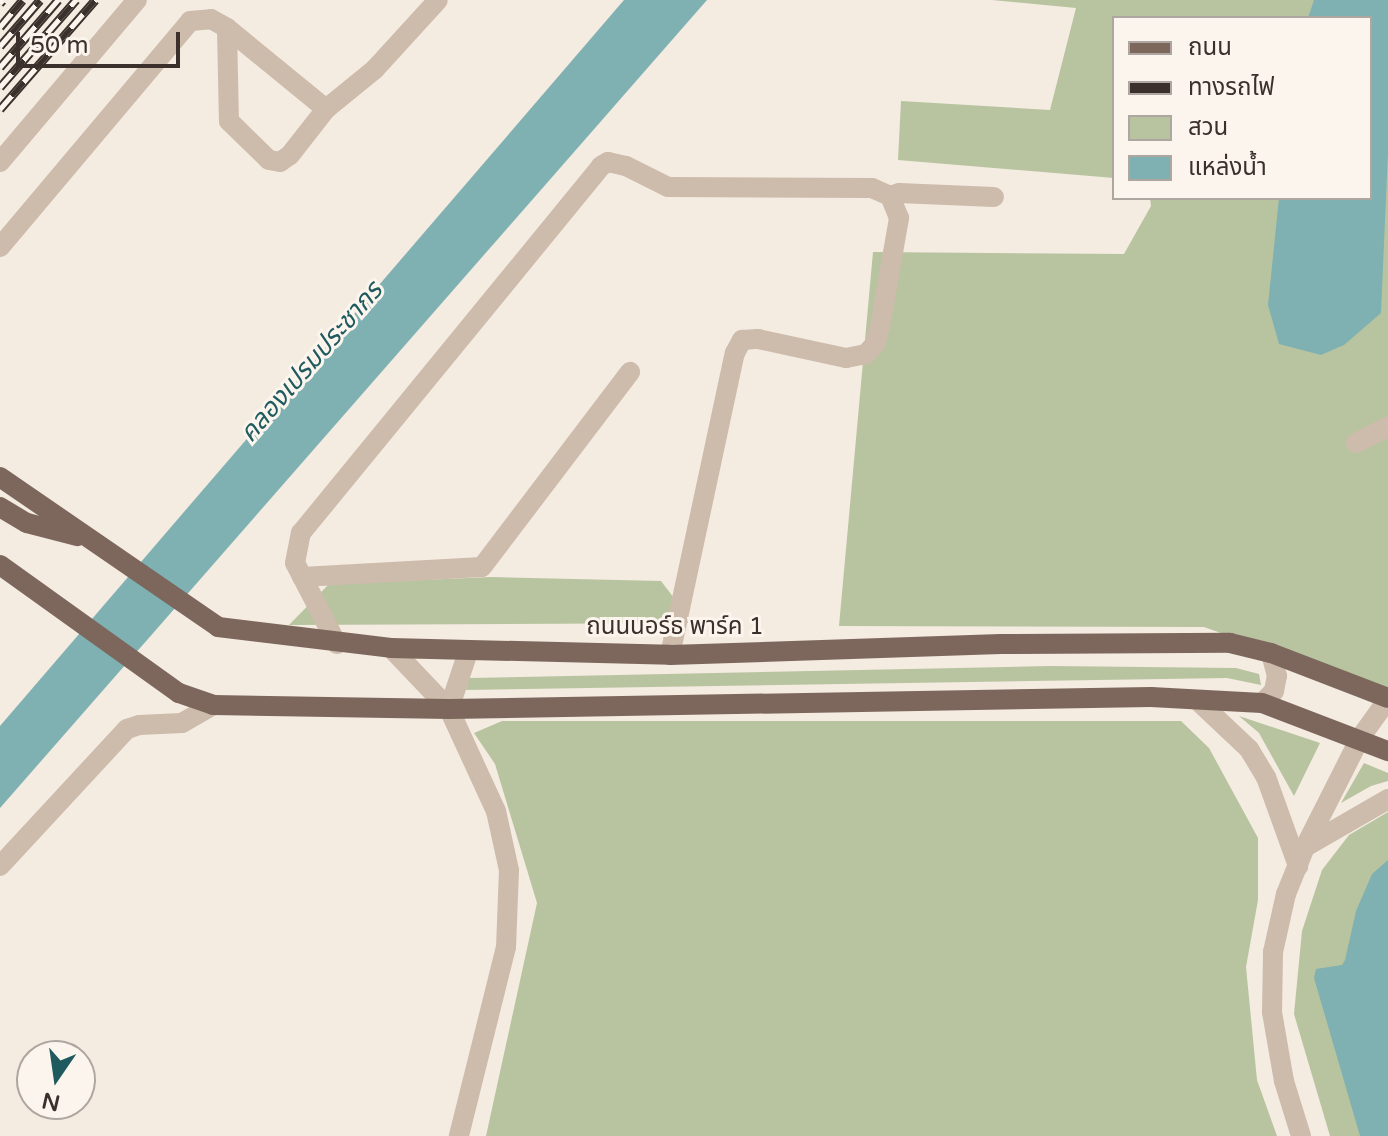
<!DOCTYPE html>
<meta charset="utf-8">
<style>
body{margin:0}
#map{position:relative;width:1388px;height:1136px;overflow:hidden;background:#f4ebe1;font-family:"Varela Round","Noto Sans Thai",sans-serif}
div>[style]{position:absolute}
.green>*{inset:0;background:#b8c4a0}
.water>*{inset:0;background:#7fb0b2}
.minor>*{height:20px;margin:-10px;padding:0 10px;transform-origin:10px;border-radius:10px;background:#cdbbac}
.major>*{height:20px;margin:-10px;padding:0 10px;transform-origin:10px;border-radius:10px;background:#7d675c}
.rail>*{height:9px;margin-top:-4.5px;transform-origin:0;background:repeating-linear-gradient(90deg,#fbf5ee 0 18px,#3b302b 0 36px);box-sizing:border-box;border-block:2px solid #3b302b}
span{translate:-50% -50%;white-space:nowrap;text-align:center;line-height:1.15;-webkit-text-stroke:6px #fbf5ee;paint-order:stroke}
.street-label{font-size:24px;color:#3b302b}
.water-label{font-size:26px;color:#1f5a5e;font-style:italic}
.legend{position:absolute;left:1112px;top:16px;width:260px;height:184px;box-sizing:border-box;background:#fbf5ee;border:2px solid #aea6a0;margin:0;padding:10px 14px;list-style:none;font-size:24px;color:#3b302b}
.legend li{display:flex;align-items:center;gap:16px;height:40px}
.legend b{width:40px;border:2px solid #aea6a0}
.north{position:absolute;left:16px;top:1040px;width:80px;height:80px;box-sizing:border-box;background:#fbf5ee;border:2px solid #aea6a0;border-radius:50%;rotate:193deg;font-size:22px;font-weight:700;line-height:32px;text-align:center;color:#3b302b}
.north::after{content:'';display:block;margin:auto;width:28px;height:36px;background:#1f5a5e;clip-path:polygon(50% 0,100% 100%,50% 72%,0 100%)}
.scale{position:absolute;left:16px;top:32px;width:164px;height:36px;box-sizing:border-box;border:4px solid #3b302b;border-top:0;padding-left:10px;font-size:24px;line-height:28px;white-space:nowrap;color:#3b302b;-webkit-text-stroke:6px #fbf5ee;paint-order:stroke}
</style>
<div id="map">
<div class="green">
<i style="clip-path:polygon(992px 0,1388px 0,1388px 692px,1204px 627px,839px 626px,873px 252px,1124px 254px,1151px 206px,1150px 198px,1370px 198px,1370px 18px,1114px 18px,1114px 178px,898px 160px,901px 101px,1050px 110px,1076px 8px)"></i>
<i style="clip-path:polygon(491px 577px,661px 581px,693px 623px,289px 625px,329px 584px)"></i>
<i style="clip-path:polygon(1050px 666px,1236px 668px,1259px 674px,1261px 685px,1227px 678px,466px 690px,468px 678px)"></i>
<i style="clip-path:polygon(1239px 716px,1320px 743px,1294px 796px,1259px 733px)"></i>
<i style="clip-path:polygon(502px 721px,1181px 721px,1209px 748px,1258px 838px,1258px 900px,1246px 967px,1257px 1080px,1277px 1136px,486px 1136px,537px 903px,495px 764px,474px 733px)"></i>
<i style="clip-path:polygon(1364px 763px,1388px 773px,1388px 781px,1371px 786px,1341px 803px)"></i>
<i style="clip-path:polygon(1388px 812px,1388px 1136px,1330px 1136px,1294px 1014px,1302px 931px,1322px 870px,1349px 835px)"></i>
</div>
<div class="water">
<i style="clip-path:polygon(624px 0,707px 0,0 808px,0 726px)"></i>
<i style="clip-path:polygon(1314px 0,1388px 0,1388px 152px,1381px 313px,1344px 345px,1321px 355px,1279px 344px,1268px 305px,1279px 198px,1370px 198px,1370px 18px,1308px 18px)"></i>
<i style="clip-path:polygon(1388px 860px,1388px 1136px,1360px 1136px,1314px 978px,1316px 969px,1342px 965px,1345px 960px,1356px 911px,1372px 874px)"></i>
</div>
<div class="minor">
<i style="left:227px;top:28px;width:93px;rotate:88.8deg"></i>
<i style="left:229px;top:121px;width:56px;rotate:44.3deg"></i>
<i style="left:269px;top:160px;width:11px;rotate:10deg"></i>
<i style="left:280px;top:162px;width:12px;rotate:-35deg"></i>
<i style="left:290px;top:155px;width:58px;rotate:-52deg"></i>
<i style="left:0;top:162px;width:212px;rotate:-49.8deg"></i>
<i style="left:0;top:247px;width:295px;rotate:-49.9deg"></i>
<i style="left:190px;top:21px;width:21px;rotate:-5deg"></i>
<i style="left:211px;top:19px;width:18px;rotate:29deg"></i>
<i style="left:227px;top:28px;width:128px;rotate:39.3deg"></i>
<i style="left:326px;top:109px;width:63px;rotate:-39.2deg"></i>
<i style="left:375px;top:69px;width:93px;rotate:-47.6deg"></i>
<i style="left:1356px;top:443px;width:36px;rotate:-27deg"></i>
<i style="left:302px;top:577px;width:180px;rotate:-3.2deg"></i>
<i style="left:482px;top:567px;width:245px;rotate:-52.8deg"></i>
<i style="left:337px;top:644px;width:91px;rotate:-117.4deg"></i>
<i style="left:295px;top:563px;width:31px;rotate:-79deg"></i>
<i style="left:301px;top:533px;width:474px;rotate:-50.7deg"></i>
<i style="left:601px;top:166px;width:8px;rotate:-30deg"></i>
<i style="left:608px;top:162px;width:18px;rotate:13deg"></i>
<i style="left:626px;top:166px;width:47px;rotate:26.6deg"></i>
<i style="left:668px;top:187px;width:204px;rotate:0.3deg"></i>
<i style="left:872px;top:188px;width:20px;rotate:24deg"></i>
<i style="left:890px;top:196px;width:9px;rotate:-18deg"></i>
<i style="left:899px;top:193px;width:95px;rotate:2.4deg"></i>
<i style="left:391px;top:648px;width:84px;rotate:46.4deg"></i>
<i style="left:449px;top:709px;width:112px;rotate:65.3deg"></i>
<i style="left:496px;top:811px;width:60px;rotate:77.6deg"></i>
<i style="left:509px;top:870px;width:77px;rotate:92.2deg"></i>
<i style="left:506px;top:947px;width:195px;rotate:104deg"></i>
<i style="left:670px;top:655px;width:309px;rotate:-77.9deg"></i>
<i style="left:735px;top:353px;width:15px;rotate:-62deg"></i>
<i style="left:742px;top:340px;width:16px;rotate:-4deg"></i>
<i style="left:758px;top:339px;width:90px;rotate:12.2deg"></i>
<i style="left:846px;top:358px;width:20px;rotate:-11deg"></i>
<i style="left:866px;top:354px;width:13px;rotate:-48deg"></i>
<i style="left:875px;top:344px;width:18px;rotate:-74deg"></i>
<i style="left:880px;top:327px;width:111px;rotate:-80.1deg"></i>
<i style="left:899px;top:218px;width:24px;rotate:-112deg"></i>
<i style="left:1197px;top:700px;width:71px;rotate:43.3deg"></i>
<i style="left:1249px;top:749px;width:33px;rotate:59deg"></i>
<i style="left:1266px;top:777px;width:95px;rotate:70.2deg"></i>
<i style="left:1262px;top:703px;width:17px;rotate:-45deg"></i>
<i style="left:1274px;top:691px;width:15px;rotate:-79deg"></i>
<i style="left:1277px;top:676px;width:24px;rotate:-105deg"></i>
<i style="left:449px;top:709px;width:60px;rotate:-71.6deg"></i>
<i style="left:1305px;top:847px;width:96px;rotate:-30deg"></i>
<i style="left:0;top:866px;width:187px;rotate:-47.2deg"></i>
<i style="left:127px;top:729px;width:13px;rotate:-18deg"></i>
<i style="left:139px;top:725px;width:43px;rotate:-2.7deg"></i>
<i style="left:182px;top:723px;width:36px;rotate:-30deg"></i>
<i style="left:1301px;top:1136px;width:58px;rotate:-107.2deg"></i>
<i style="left:1284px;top:1081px;width:70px;rotate:-99.9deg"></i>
<i style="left:1272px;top:1012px;width:60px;rotate:-89deg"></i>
<i style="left:1273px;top:952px;width:59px;rotate:-77.4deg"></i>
<i style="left:1286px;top:894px;width:51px;rotate:-68deg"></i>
<i style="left:1305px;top:847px;width:122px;rotate:-63.2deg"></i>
<i style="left:1360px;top:738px;width:48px;rotate:-54.3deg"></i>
</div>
<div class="major">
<i style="left:0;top:477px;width:265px;rotate:34.5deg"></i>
<i style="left:218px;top:627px;width:174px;rotate:6.9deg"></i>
<i style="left:391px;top:648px;width:279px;rotate:1.4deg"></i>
<i style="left:670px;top:655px;width:331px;rotate:-1.9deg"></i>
<i style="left:1001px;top:644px;width:229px;rotate:-0.3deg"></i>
<i style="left:1230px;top:643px;width:42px;rotate:13.7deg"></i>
<i style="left:1271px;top:653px;width:125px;rotate:21deg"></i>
<i style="left:0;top:507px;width:31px;rotate:31deg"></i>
<i style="left:27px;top:523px;width:52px;rotate:14.6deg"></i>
<i style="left:0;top:565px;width:220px;rotate:35.6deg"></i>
<i style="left:179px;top:693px;width:36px;rotate:19deg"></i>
<i style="left:213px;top:705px;width:236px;rotate:1deg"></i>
<i style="left:449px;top:709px;width:702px;rotate:-0.98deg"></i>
<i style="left:1151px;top:697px;width:111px;rotate:3.1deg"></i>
<i style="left:1262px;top:703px;width:135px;rotate:20.9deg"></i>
</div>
<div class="rail">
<i style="left:0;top:3px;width:4px;rotate:-45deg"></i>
<i style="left:0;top:27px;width:35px;rotate:-50deg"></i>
<i style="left:0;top:46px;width:61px;rotate:-49deg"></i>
<i style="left:0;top:67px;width:89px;rotate:-49.1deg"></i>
<i style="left:0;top:87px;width:116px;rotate:-48.9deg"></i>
<i style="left:0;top:109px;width:145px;rotate:-48.9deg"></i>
</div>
<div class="street-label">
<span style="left:675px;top:627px">ถนนนอร์ธ พาร์ค 1</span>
</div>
<div class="water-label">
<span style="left:311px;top:362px;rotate:-49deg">คลองเปรมประชากร</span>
</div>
<ul class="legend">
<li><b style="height:10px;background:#7d675c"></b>ถนน</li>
<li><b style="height:10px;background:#3b302b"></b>ทางรถไฟ</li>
<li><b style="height:22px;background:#b8c4a0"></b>สวน</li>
<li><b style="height:22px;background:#7fb0b2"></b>แหล่งน้ำ</li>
</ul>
<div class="north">N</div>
<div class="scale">50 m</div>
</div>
